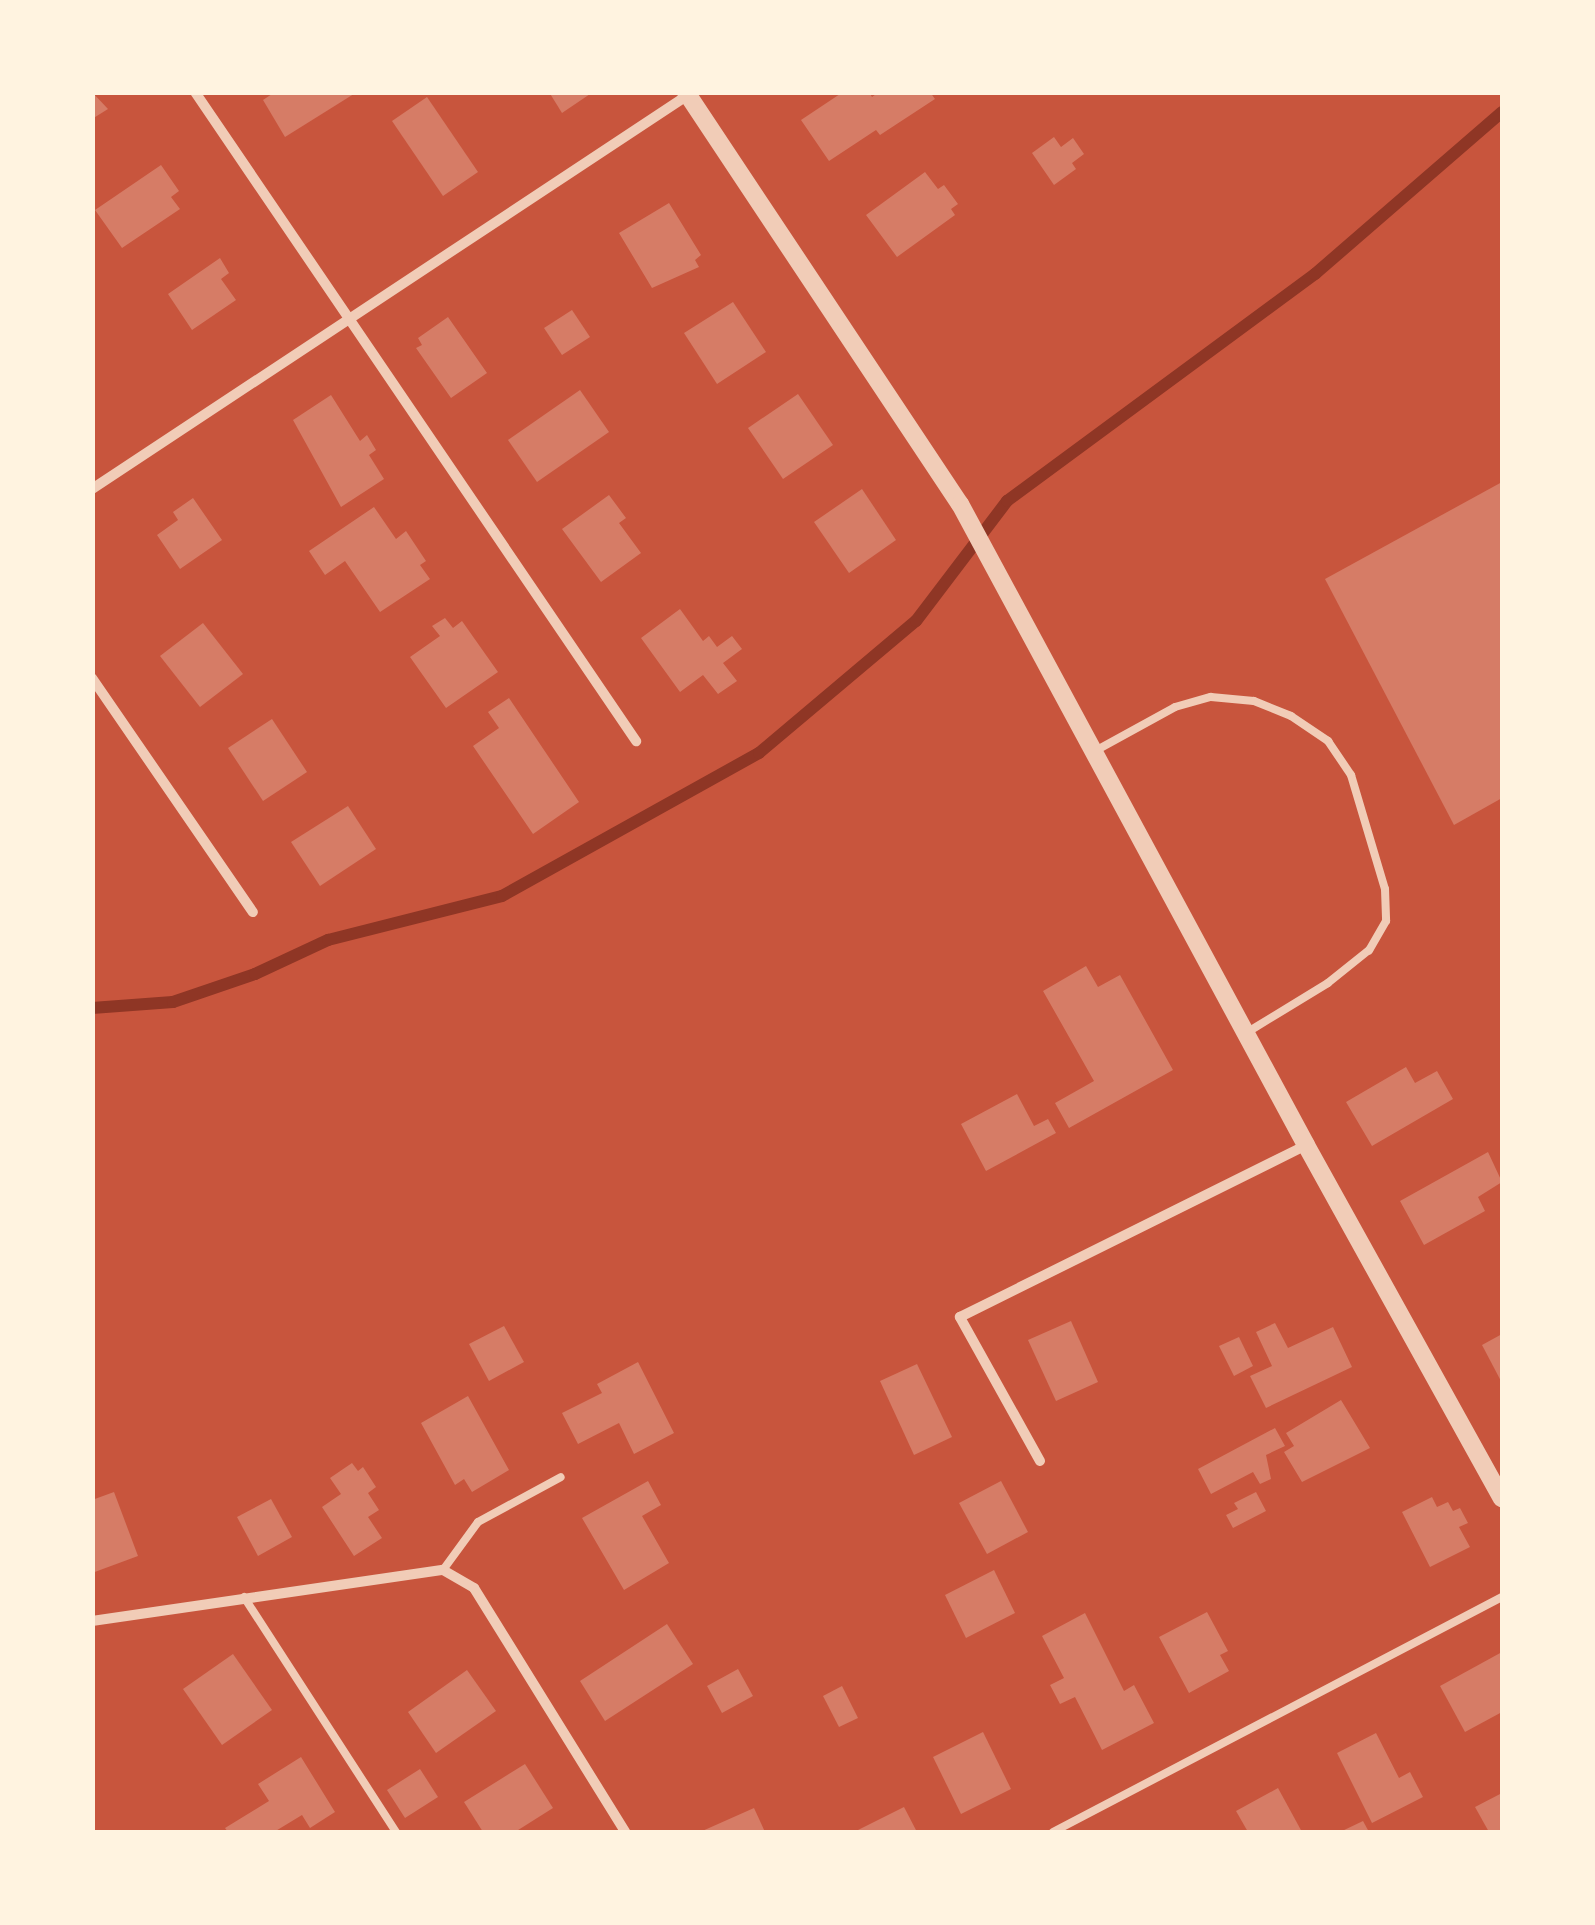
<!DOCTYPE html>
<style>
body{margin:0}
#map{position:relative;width:1595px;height:1925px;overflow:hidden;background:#c8553d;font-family:"Work Sans",sans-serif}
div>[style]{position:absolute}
.stream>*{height:12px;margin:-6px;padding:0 6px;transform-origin:6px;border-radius:6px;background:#8f3625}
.building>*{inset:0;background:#d67c66}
.service>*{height:8px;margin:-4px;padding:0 4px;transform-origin:4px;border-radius:4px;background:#f1ccb7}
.minor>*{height:10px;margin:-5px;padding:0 5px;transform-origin:5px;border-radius:5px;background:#f1ccb7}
.tertiary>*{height:18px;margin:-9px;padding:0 9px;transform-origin:9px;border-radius:9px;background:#f1ccb7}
span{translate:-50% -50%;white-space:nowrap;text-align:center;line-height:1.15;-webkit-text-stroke:9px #fff3e0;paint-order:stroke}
.frame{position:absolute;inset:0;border:95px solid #fff3e0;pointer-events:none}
</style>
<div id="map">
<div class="stream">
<i style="left:92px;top:1008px;width:81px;rotate:-4.2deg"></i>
<i style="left:173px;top:1002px;width:87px;rotate:-18.9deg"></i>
<i style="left:255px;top:974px;width:81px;rotate:-25deg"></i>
<i style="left:328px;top:940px;width:179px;rotate:-14.2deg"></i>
<i style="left:502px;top:896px;width:294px;rotate:-29.1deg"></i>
<i style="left:759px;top:753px;width:205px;rotate:-40.1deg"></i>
<i style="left:916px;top:621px;width:151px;rotate:-52.8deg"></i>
<i style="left:1007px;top:501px;width:383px;rotate:-36.4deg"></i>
<i style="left:1315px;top:274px;width:247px;rotate:-40.9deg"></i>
</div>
<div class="building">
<i style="clip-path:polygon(92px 92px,108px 109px,92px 119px)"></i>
<i style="clip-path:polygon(275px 92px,357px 92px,285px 137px,263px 100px)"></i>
<i style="clip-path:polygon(549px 92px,593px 92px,562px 113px)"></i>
<i style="clip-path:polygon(843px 92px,869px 92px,872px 97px,879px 92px,930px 92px,935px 99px,880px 135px,876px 130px,829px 161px,801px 120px)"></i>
<i style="clip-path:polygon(427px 97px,478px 172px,443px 196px,392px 121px)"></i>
<i style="clip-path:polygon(1054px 137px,1061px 147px,1073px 138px,1084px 154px,1072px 163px,1076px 169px,1054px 185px,1032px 153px)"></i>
<i style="clip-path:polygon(161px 165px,179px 191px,171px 197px,180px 209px,122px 248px,95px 210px)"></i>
<i style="clip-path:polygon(925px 172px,938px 189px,944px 185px,958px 204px,951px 209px,955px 215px,897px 257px,866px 215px)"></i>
<i style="clip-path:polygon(669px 203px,701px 255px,695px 260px,699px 267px,652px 288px,619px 233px)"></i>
<i style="clip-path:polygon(220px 258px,229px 273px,221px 279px,236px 300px,192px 330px,168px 294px)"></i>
<i style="clip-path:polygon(733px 302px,766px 352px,717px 384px,684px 333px)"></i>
<i style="clip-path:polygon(572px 310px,590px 337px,562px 355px,544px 328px)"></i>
<i style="clip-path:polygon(448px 317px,487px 373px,451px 398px,416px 348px,422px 345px,418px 338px)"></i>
<i style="clip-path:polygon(580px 390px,609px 432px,537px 482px,508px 440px)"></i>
<i style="clip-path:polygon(798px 394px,833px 445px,783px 479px,748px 428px)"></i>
<i style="clip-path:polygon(331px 395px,360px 441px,367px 435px,376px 450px,369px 455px,384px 479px,341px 507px,293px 420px)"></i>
<i style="clip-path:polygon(1502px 482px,1502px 798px,1454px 825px,1325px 579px)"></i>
<i style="clip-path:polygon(862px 489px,896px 540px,849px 573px,814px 522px)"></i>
<i style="clip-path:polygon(609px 495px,626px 518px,619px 523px,641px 553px,601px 582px,562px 529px)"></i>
<i style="clip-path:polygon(193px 498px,222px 540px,180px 569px,157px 535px,178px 520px,173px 512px)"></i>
<i style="clip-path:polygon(374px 507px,396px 539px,406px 531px,426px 561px,420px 565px,430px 579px,380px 612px,345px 561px,325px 575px,309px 551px)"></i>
<i style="clip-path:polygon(680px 609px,703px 641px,709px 636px,717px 647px,732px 636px,742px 649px,723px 663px,737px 681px,718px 694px,703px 675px,680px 692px,641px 638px)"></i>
<i style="clip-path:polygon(445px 618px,453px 628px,462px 621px,498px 672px,446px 708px,410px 657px,440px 636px,432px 626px)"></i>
<i style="clip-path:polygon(203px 623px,243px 674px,200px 707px,160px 656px)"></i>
<i style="clip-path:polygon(509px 698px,579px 802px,533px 834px,473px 746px,499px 728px,488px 712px)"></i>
<i style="clip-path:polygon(272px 719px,307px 772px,263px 801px,228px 748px)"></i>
<i style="clip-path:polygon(348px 806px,376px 849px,320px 886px,291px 842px)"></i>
<i style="clip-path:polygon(1086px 966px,1098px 987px,1120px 975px,1173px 1070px,1069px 1128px,1055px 1103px,1094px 1081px,1043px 991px)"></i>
<i style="clip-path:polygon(1406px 1067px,1415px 1083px,1437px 1071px,1453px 1099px,1372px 1146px,1346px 1102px)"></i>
<i style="clip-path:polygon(1017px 1094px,1034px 1126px,1048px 1119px,1056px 1133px,986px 1171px,961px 1124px)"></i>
<i style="clip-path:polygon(1488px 1152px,1502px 1182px,1478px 1197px,1485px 1211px,1424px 1245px,1400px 1201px)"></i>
<i style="clip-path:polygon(1071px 1321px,1098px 1382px,1056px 1401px,1028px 1340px)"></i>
<i style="clip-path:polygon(1275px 1323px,1288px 1348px,1333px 1327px,1352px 1367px,1266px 1408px,1250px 1376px,1272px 1366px,1256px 1332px)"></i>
<i style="clip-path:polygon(504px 1326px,524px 1362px,489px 1381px,469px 1344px)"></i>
<i style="clip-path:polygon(1502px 1334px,1502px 1383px,1482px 1345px)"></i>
<i style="clip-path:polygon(1239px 1337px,1253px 1366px,1234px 1376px,1219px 1346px)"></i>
<i style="clip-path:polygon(638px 1362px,674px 1433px,634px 1454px,619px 1423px,578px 1444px,562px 1413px,602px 1393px,597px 1384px)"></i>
<i style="clip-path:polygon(917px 1364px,952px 1437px,914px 1455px,880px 1381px)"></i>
<i style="clip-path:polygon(468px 1396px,509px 1470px,472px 1492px,464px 1479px,455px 1485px,421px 1423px)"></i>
<i style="clip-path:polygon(1341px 1400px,1370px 1448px,1302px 1482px,1284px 1452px,1294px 1446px,1286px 1433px)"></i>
<i style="clip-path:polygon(1275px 1428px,1285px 1446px,1266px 1455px,1271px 1479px,1260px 1484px,1253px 1472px,1211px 1494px,1198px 1469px)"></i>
<i style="clip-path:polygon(352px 1463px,358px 1471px,363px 1467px,376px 1487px,368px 1493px,379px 1510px,368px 1517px,382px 1538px,354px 1556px,322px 1507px,341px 1494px,330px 1478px)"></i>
<i style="clip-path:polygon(648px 1481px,661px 1505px,642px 1516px,669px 1563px,624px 1590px,582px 1518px)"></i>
<i style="clip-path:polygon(1001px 1481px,1028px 1532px,987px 1554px,959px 1503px)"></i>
<i style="clip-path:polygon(114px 1492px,138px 1556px,92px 1573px,92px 1500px)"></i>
<i style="clip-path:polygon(1256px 1492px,1266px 1511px,1233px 1528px,1226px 1515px,1238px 1509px,1234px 1503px)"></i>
<i style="clip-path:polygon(1432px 1497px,1437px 1507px,1448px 1502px,1453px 1511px,1460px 1508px,1468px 1523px,1459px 1527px,1470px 1547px,1430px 1567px,1402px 1512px)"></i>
<i style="clip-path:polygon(271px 1499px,292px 1537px,258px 1556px,237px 1517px)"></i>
<i style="clip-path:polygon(994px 1570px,1015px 1613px,966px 1638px,945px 1595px)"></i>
<i style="clip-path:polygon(1207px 1612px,1228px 1651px,1220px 1655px,1229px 1671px,1189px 1693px,1159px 1637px)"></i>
<i style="clip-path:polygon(1085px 1613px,1124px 1691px,1134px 1685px,1154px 1723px,1102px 1750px,1075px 1697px,1060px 1704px,1050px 1685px,1064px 1678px,1042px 1636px)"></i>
<i style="clip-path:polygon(667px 1624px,693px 1664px,605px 1721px,580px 1681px)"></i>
<i style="clip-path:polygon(1502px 1652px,1502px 1712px,1465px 1732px,1440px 1686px)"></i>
<i style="clip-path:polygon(233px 1654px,272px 1710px,222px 1745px,183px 1689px)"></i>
<i style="clip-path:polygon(738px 1669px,753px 1696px,722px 1713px,707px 1686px)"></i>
<i style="clip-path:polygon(467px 1670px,496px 1711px,436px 1753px,408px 1712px)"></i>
<i style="clip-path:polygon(842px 1686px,858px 1718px,839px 1727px,823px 1696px)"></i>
<i style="clip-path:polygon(983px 1732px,1011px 1789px,961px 1814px,933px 1757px)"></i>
<i style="clip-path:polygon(1376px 1733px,1399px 1778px,1410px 1772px,1423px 1797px,1372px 1823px,1337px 1753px)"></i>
<i style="clip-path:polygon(301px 1757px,335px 1812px,310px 1828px,302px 1815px,274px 1832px,228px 1832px,225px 1828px,269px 1801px,258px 1784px)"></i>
<i style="clip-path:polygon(525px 1764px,553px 1808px,515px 1832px,483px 1832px,464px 1802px)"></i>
<i style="clip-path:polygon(420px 1769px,438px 1797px,405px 1818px,387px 1790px)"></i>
<i style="clip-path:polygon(1278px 1788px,1302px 1832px,1248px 1832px,1236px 1811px)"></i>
<i style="clip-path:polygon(1502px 1793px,1502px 1832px,1489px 1832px,1475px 1807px)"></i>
<i style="clip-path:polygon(904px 1807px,917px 1832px,854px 1832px)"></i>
<i style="clip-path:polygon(754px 1808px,765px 1832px,700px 1832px)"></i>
<i style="clip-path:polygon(1363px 1821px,1369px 1832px,1340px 1832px)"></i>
</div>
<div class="service">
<i style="left:1095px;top:751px;width:91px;rotate:-28.8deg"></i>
<i style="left:1175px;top:707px;width:37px;rotate:-16deg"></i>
<i style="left:1211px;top:697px;width:43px;rotate:5.3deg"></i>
<i style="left:1254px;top:701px;width:40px;rotate:22deg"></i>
<i style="left:1291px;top:716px;width:45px;rotate:34deg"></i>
<i style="left:1328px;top:741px;width:41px;rotate:55.9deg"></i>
<i style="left:1351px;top:775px;width:119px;rotate:73.4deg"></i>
<i style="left:1385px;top:889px;width:32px;rotate:88deg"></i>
<i style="left:1386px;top:921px;width:34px;rotate:120deg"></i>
<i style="left:1369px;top:950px;width:53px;rotate:141.2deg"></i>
<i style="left:1328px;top:983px;width:96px;rotate:148.6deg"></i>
<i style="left:443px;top:1570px;width:59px;rotate:-53.9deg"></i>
<i style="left:478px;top:1522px;width:94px;rotate:-28.5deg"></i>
<i style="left:244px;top:1597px;width:280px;rotate:57.1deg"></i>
<i style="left:1053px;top:1832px;width:507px;rotate:-27.63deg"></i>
</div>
<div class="minor">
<i style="left:195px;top:92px;width:785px;rotate:55.8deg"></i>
<i style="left:92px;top:489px;width:714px;rotate:-33.47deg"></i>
<i style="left:92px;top:678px;width:284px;rotate:55.5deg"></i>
<i style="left:1040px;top:1461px;width:165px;rotate:-119.1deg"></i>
<i style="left:960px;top:1317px;width:386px;rotate:-26.4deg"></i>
<i style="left:92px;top:1621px;width:355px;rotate:-8.3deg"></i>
<i style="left:443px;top:1570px;width:36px;rotate:30deg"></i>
<i style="left:474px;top:1588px;width:287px;rotate:58.2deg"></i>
</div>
<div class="tertiary">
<i style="left:686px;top:92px;width:495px;rotate:56.4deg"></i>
<i style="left:960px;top:504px;width:728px;rotate:61.64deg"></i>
<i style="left:1306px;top:1145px;width:404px;rotate:61deg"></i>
</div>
<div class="frame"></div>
</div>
